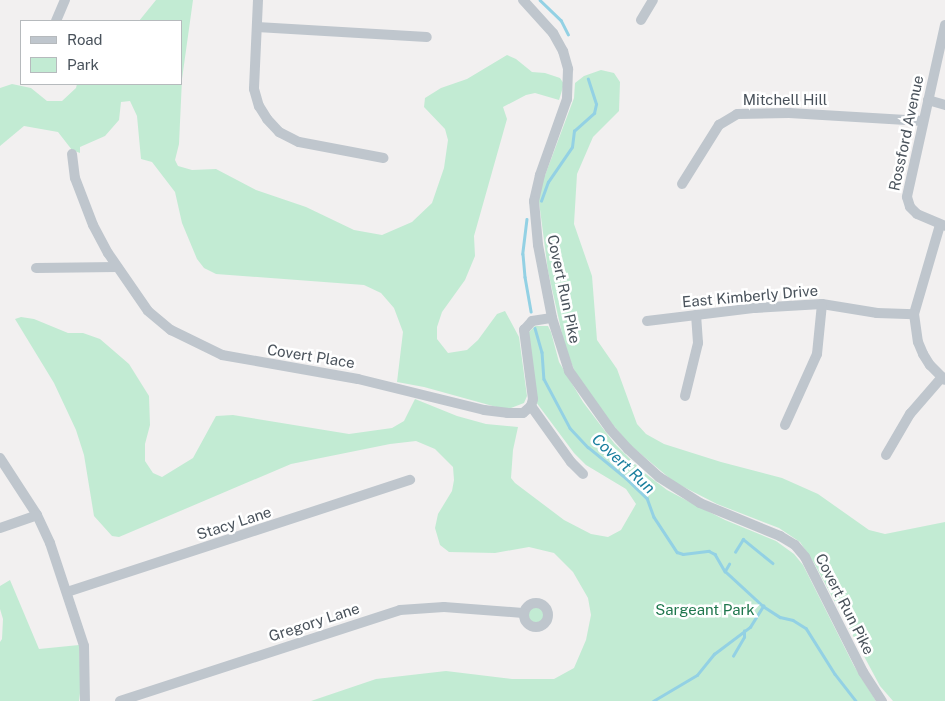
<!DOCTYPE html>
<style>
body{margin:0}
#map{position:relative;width:945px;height:701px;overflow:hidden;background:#f2f0f0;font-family:"Public Sans",sans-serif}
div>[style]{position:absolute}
.green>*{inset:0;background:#c2ebd3}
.round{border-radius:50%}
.stream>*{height:2.5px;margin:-1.25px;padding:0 1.25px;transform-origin:1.25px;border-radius:1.25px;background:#93d1e4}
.minor>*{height:10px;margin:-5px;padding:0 5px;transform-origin:5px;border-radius:5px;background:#bfc6cd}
.minor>.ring{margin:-5px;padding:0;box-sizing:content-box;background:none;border:10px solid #bfc6cd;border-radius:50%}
span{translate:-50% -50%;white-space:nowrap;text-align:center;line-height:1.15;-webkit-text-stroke:5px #fff;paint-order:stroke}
.street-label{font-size:15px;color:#49525b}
.park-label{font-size:15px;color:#20774e}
.water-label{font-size:16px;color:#197f9e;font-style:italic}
.legend{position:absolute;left:20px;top:20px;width:162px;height:65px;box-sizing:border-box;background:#fff;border:1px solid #b6babd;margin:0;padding:6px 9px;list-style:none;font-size:15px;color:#49525b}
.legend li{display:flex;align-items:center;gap:10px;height:25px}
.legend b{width:25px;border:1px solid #b6babd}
</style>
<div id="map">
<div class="green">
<i style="clip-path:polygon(156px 0,193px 0,182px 79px,179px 144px,175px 160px,178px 166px,192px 170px,216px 169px,256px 190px,306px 207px,354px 230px,382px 235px,412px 222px,432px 203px,444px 168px,448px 140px,445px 129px,424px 107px,425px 98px,441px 88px,467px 79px,507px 55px,516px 59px,532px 72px,545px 73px,560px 78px,564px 84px,559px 100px,535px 93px,526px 95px,503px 107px,507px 119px,474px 236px,475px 256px,465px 280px,442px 312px,437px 327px,437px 339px,448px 353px,467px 350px,478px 340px,497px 314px,505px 311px,519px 337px,527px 396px,524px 403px,511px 408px,500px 408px,424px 387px,397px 382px,403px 332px,394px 308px,381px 293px,364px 285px,216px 274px,204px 268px,197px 259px,182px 223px,175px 192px,152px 162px,141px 159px,137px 116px,130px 101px,121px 102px,119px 120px,105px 136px,80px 147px,80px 153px,72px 150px,58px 132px,24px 126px,0 146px,0 88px,12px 84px,31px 88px,47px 101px,62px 101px,76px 88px,77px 84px,181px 84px,181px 21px,139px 21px)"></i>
<i style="clip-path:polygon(601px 70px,614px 73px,620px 82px,619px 111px,593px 137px,577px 174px,574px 224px,592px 276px,597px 340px,617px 369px,637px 424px,646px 434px,664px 444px,721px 462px,782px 478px,818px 494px,869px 530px,885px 534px,945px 522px,945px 701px,893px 701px,880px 686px,814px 563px,800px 542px,779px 528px,717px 504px,674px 482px,629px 444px,604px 414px,577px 377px,565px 347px,548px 271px,538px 194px,574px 98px,575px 83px,584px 76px)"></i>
<i style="clip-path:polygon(21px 317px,34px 319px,68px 333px,83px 333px,100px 339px,129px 364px,149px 396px,150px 425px,145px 444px,145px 461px,153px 473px,162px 477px,193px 458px,216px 416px,233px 415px,349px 434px,392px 428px,404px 421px,415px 399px,457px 416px,486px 424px,518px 427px,513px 450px,511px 478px,515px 483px,564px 520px,591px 534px,608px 537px,621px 530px,636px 504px,626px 489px,586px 465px,574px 453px,536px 402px,528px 333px,535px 326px,548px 326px,551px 332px,559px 362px,583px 402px,614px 443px,642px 471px,667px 490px,684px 499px,725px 520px,776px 541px,794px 554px,803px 565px,854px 666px,876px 701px,311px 701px,376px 679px,446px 671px,512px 679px,554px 679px,574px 668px,586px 640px,591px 615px,588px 598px,573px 572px,554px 553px,529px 547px,495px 553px,449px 552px,440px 545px,435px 528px,438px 514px,452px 491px,454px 480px,453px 467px,435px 449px,416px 441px,390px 444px,291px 464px,119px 537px,112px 536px,94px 516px,84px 455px,76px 430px,54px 383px,15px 319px)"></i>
<i style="clip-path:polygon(10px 580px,39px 649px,79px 645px,81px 685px,79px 701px,0 701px,0 642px,2px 639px,3px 619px,0 609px,0 586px)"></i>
<i class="round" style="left:528px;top:607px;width:16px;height:16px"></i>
</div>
<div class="stream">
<i style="left:540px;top:0;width:29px;rotate:44deg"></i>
<i style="left:561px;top:20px;width:16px;rotate:63deg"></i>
<i style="left:541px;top:201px;width:20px;rotate:-70deg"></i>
<i style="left:548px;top:182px;width:42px;rotate:-55.6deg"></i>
<i style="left:572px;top:147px;width:16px;rotate:-83deg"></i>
<i style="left:574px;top:131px;width:27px;rotate:-42deg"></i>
<i style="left:594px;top:113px;width:9px;rotate:-77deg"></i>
<i style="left:596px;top:104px;width:26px;rotate:-108deg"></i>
<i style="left:527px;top:219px;width:35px;rotate:97deg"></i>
<i style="left:523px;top:254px;width:23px;rotate:85deg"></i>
<i style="left:525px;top:277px;width:35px;rotate:80deg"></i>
<i style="left:535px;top:328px;width:25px;rotate:74deg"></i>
<i style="left:542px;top:352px;width:27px;rotate:86deg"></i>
<i style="left:544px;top:379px;width:55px;rotate:62deg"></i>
<i style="left:570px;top:428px;width:26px;rotate:47deg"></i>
<i style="left:588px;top:447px;width:49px;rotate:39.2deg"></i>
<i style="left:626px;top:478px;width:29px;rotate:44deg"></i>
<i style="left:647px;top:498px;width:20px;rotate:70deg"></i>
<i style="left:654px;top:517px;width:42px;rotate:56.7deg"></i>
<i style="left:677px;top:552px;width:6px;rotate:18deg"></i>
<i style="left:683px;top:554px;width:26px;rotate:-7deg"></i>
<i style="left:709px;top:551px;width:7px;rotate:27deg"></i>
<i style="left:715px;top:554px;width:20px;rotate:60deg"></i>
<i style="left:725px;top:571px;width:52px;rotate:42.6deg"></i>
<i style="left:763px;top:606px;width:20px;rotate:33deg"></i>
<i style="left:780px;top:617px;width:13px;rotate:13deg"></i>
<i style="left:793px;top:620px;width:15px;rotate:32deg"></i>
<i style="left:806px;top:628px;width:54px;rotate:57.8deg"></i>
<i style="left:835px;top:674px;width:34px;rotate:52deg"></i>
<i style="left:735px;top:552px;width:15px;rotate:-58deg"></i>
<i style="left:743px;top:539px;width:38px;rotate:39deg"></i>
<i style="left:725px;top:571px;width:8px;rotate:-60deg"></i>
<i style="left:733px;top:656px;width:22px;rotate:-60deg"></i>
<i style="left:744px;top:637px;width:6px;rotate:-90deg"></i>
<i style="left:653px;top:701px;width:51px;rotate:-30.6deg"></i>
<i style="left:697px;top:675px;width:27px;rotate:-51deg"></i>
<i style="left:714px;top:654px;width:45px;rotate:-36.9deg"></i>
<i style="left:750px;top:627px;width:25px;rotate:-58deg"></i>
</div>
<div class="minor">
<i style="left:258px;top:0;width:89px;rotate:92.6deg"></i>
<i style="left:254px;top:89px;width:18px;rotate:74deg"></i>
<i style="left:259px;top:106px;width:15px;rotate:58deg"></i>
<i style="left:267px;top:119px;width:18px;rotate:47deg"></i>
<i style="left:279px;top:132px;width:22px;rotate:27deg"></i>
<i style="left:299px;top:142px;width:86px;rotate:10.7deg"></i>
<i style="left:523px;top:0;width:45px;rotate:47.7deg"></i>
<i style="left:553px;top:33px;width:21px;rotate:61deg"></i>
<i style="left:563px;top:51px;width:19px;rotate:74deg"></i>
<i style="left:568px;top:69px;width:30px;rotate:92deg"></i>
<i style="left:567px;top:99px;width:81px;rotate:109.6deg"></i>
<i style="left:540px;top:175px;width:27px;rotate:103deg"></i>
<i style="left:534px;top:201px;width:44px;rotate:84.8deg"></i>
<i style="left:538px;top:245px;width:74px;rotate:79.1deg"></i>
<i style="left:552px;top:318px;width:56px;rotate:72.2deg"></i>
<i style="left:569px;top:371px;width:71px;rotate:54.7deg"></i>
<i style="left:610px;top:429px;width:27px;rotate:48deg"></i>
<i style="left:628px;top:449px;width:42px;rotate:42.1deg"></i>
<i style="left:659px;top:477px;width:49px;rotate:32.4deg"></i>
<i style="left:700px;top:503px;width:87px;rotate:22.4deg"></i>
<i style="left:780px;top:536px;width:17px;rotate:31deg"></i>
<i style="left:795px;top:545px;width:16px;rotate:50deg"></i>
<i style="left:805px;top:557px;width:129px;rotate:63.2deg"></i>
<i style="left:863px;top:672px;width:35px;rotate:57deg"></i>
<i style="left:641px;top:20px;width:23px;rotate:-59deg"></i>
<i style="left:56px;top:21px;width:23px;rotate:-67deg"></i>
<i style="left:945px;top:25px;width:176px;rotate:102.5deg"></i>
<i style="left:907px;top:197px;width:10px;rotate:73deg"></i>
<i style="left:910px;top:207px;width:10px;rotate:45deg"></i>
<i style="left:917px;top:214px;width:30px;rotate:23deg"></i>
<i style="left:257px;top:27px;width:170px;rotate:3.4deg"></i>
<i style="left:928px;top:100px;width:18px;rotate:16deg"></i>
<i style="left:72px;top:154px;width:24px;rotate:83deg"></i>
<i style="left:75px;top:178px;width:50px;rotate:69deg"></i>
<i style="left:93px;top:225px;width:32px;rotate:62deg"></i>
<i style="left:108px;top:253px;width:70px;rotate:55.4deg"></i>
<i style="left:148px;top:311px;width:30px;rotate:40deg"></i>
<i style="left:171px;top:330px;width:57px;rotate:26.1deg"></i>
<i style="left:222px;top:355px;width:138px;rotate:10deg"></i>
<i style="left:358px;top:379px;width:130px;rotate:13.8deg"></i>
<i style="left:484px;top:410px;width:23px;rotate:7deg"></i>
<i style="left:507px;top:413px;width:16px"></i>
<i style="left:523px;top:413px;width:11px;rotate:-41deg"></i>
<i style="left:531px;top:406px;width:7px;rotate:-74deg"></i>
<i style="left:533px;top:399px;width:70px;rotate:-97.4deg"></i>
<i style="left:524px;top:330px;width:12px;rotate:-48deg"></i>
<i style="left:532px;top:321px;width:20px;rotate:-9deg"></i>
<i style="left:682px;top:184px;width:70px;rotate:-57.9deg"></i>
<i style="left:719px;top:125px;width:21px;rotate:-31deg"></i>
<i style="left:737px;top:114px;width:52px;rotate:-1.1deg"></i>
<i style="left:789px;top:113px;width:134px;rotate:3.4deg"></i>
<i style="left:940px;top:225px;width:93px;rotate:106.3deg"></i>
<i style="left:914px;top:314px;width:28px;rotate:82deg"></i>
<i style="left:918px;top:342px;width:13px;rotate:67deg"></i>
<i style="left:923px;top:354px;width:13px;rotate:58deg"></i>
<i style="left:930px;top:365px;width:21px;rotate:45deg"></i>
<i style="left:36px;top:268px;width:81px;rotate:-0.7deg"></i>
<i style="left:647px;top:321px;width:109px;rotate:-6.9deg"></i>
<i style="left:755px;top:308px;width:67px;rotate:-3.4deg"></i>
<i style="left:822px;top:304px;width:56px;rotate:9.3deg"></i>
<i style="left:877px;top:313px;width:37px;rotate:2deg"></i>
<i style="left:685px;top:396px;width:55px;rotate:-76.2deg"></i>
<i style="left:698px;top:343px;width:28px;rotate:-94deg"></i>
<i style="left:531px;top:406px;width:69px;rotate:54.5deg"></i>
<i style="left:571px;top:462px;width:17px;rotate:45deg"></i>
<i style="left:785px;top:425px;width:78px;rotate:-65.7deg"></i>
<i style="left:817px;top:354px;width:50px;rotate:-84.3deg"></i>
<i style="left:886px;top:455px;width:48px;rotate:-59.7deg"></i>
<i style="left:910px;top:414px;width:49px;rotate:-49.1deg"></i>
<i style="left:0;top:458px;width:68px;rotate:57deg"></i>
<i style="left:37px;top:515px;width:31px;rotate:65deg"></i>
<i style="left:50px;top:543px;width:108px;rotate:71.7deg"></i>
<i style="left:84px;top:646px;width:55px;rotate:89deg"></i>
<i style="left:0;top:528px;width:39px;rotate:-19deg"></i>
<i style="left:67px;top:592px;width:361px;rotate:-18.1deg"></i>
<i class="ring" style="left:524px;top:603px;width:14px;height:14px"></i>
<i style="left:120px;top:701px;width:294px;rotate:-18deg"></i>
<i style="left:400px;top:610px;width:44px;rotate:-3.9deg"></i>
<i style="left:444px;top:607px;width:79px;rotate:4.3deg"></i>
</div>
<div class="street-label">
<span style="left:785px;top:100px">Mitchell Hill</span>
<span style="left:906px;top:133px;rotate:-78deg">Rossford Avenue</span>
<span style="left:564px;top:289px;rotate:78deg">Covert Run Pike</span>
<span style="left:750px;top:296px;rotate:-5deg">East Kimberly Drive</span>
<span style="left:311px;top:356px;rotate:9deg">Covert Place</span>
<span style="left:234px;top:523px;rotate:-18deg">Stacy Lane</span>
<span style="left:845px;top:604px;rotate:63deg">Covert Run Pike</span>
<span style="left:314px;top:622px;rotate:-18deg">Gregory Lane</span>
</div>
<div class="park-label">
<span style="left:705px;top:610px">Sargeant Park</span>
</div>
<div class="water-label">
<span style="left:623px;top:464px;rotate:43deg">Covert Run</span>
</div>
<ul class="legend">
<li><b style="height:6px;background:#bfc6cd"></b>Road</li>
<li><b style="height:14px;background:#c2ebd3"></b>Park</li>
</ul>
</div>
